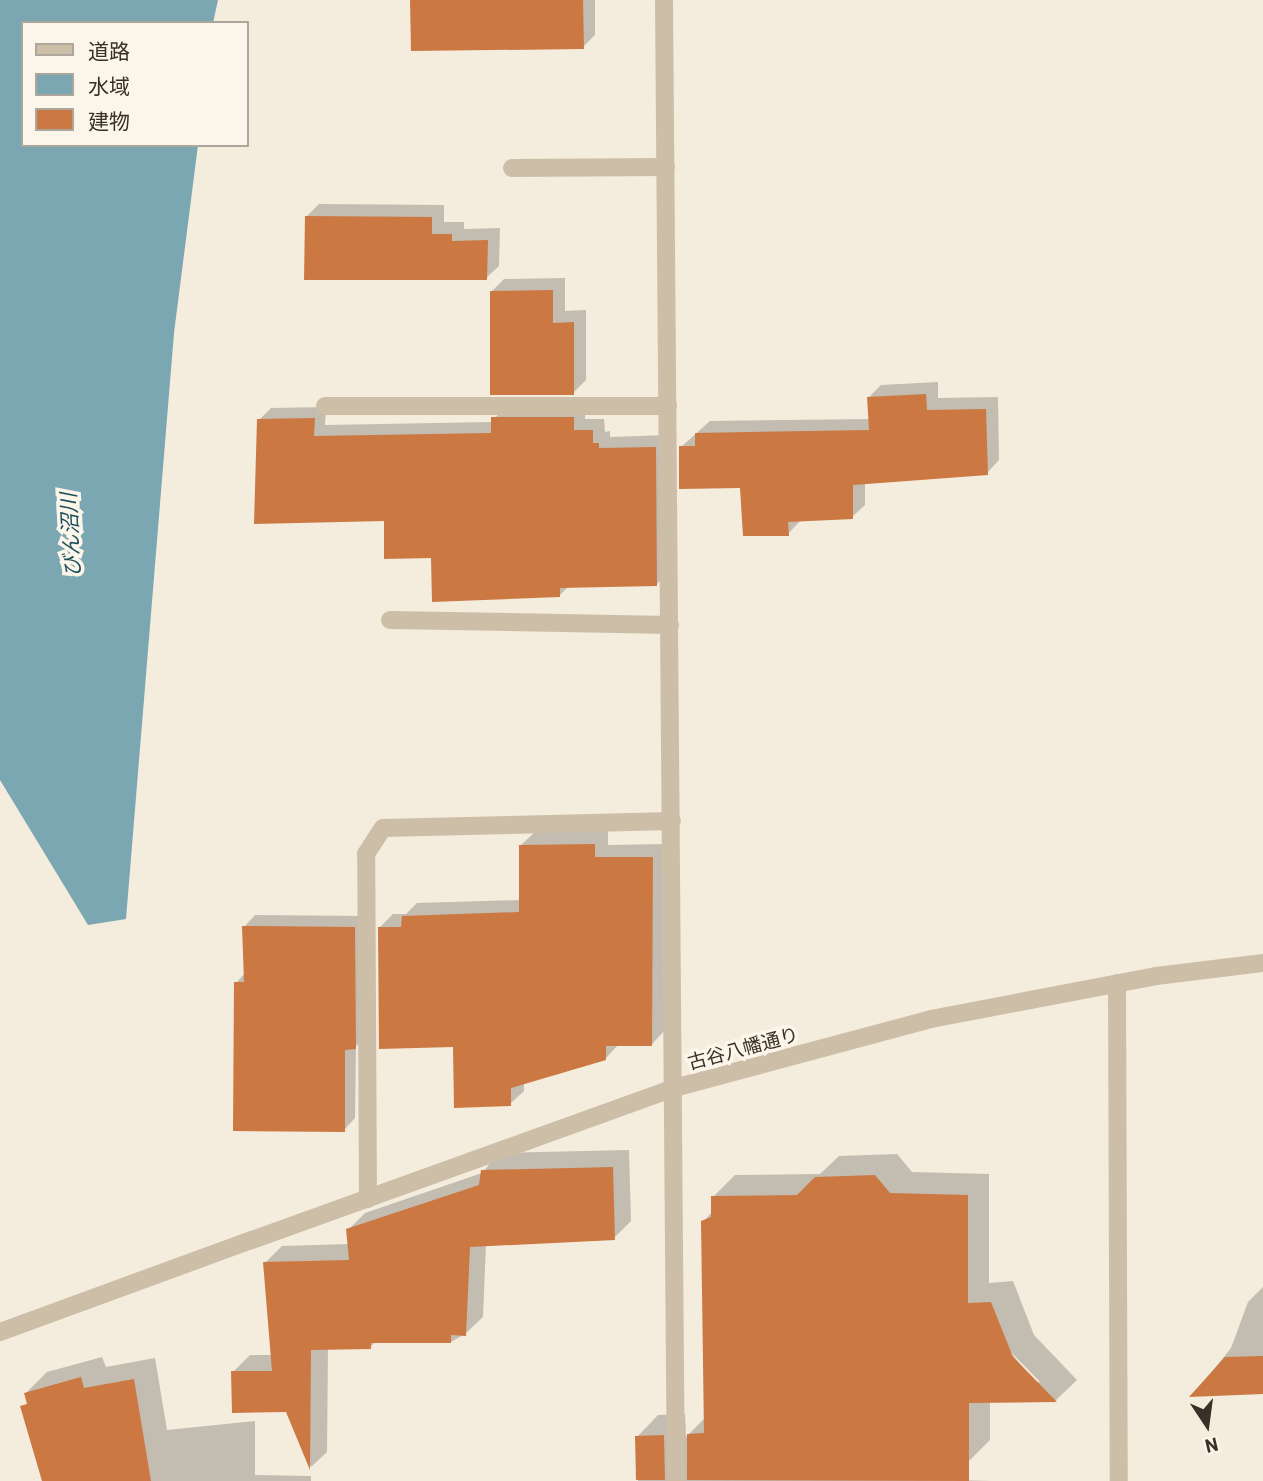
<!DOCTYPE html>
<meta charset="utf-8">
<style>
body{margin:0}
#map{position:relative;width:1263px;height:1481px;overflow:hidden;background:#f4ecdd;font-family:Barlow,"Noto Sans JP",sans-serif}
div>[style]{position:absolute}
.water>*{inset:0;background:#7aa7b2}
.shadow>*{inset:0;background:#0003}
.building>*{inset:0;background:#cc7843}
.minor>*{height:18px;margin:-9px;padding:0 9px;transform-origin:9px;border-radius:9px;background:#cdbea8}
.tertiary>*{height:18px;margin:-9px;padding:0 9px;transform-origin:9px;border-radius:9px;background:#cdbea8}
span{translate:-50% -50%;white-space:nowrap;text-align:center;line-height:1.15;-webkit-text-stroke:7px #fbf5ea;paint-order:stroke}
.street-label{font-size:19px;color:#393028}
.water-label{font-size:21px;color:#1c4f5d;font-style:italic}
.legend{position:absolute;left:21px;top:21px;width:228px;height:126px;box-sizing:border-box;background:#fbf5ea;border:2px solid #ada69c;margin:0;padding:9px 12px;list-style:none;font-size:21px;color:#393028}
.legend li{display:flex;align-items:center;gap:14px;height:35px}
.legend b{width:35px;border:2px solid #ada69c}
.north{position:absolute;left:1172px;top:1390px;width:70px;height:70px;-webkit-text-stroke:5px #fbf5ea;paint-order:stroke;rotate:167deg;font-size:19px;font-weight:700;line-height:28px;text-align:center;color:#393028}
.north::after{content:'';display:block;margin:auto;width:24px;height:32px;background:#393028;clip-path:polygon(50% 0,100% 100%,50% 72%,0 100%)}
</style>
<div id="map">
<div class="water">
<i style="clip-path:polygon(0 0,218px 0,213px 23px,23px 23px,23px 145px,198px 145px,174px 333px,126px 919px,88px 925px,0 780px)"></i>
</div>
<div class="shadow">
<i style="clip-path:polygon(412px 0,595px 0,595px 35px,583px 47px)"></i>
<i style="clip-path:polygon(319px 204px,444px 205px,444px 222px,464px 222px,464px 229px,500px 228px,499px 266px,486px 278px,306px 217px)"></i>
<i style="clip-path:polygon(565px 278px,565px 311px,586px 310px,586px 380px,573px 393px,491px 292px,504px 279px)"></i>
<i style="clip-path:polygon(938px 382px,938px 398px,998px 397px,999px 460px,987px 473px,865px 482px,865px 505px,852px 517px,800px 521px,788px 534px,742px 487px,681px 447px,710px 421px,870px 419px,869px 397px,881px 385px)"></i>
<i style="clip-path:polygon(505px 406px,585px 406px,585px 419px,604px 419px,605px 432px,610px 431px,610px 437px,668px 435px,668px 572px,656px 585px,569px 586px,560px 595px,432px 557px,259px 420px,271px 408px,326px 407px,325px 425px,492px 422px)"></i>
<i style="clip-path:polygon(608px 831px,608px 845px,666px 844px,665px 1030px,652px 1044px,619px 1044px,605px 1059px,524px 1082px,524px 1091px,510px 1104px,455px 1045px,380px 927px,393px 914px,406px 914px,417px 903px,521px 900px,521px 845px,535px 832px)"></i>
<i style="clip-path:polygon(255px 915px,366px 916px,367px 1036px,356px 1046px,355px 1118px,344px 1130px,236px 983px,245px 973px,244px 927px)"></i>
<i style="clip-path:polygon(629px 1150px,631px 1221px,614px 1238px,486px 1244px,483px 1317px,465px 1334px,451px 1342px,376px 1342px,370px 1347px,328px 1348px,327px 1452px,311px 1467px,287px 1410px,233px 1372px,250px 1355px,272px 1355px,265px 1263px,282px 1246px,349px 1244px,348px 1230px,365px 1213px,482px 1173px,499px 1153px)"></i>
<i style="clip-path:polygon(evenodd,897px 1154px,912px 1172px,989px 1174px,989px 1283px,1013px 1281px,1034px 1335px,1077px 1380px,1056px 1400px,990px 1401px,990px 1440px,968px 1462px,910px 1479px,993px 1481px,638px 1481px,637px 1437px,658px 1415px,685px 1414px,686px 1437px,706px 1417px,703px 1222px,713px 1211px,713px 1197px,735px 1175px,820px 1174px,839px 1156px,897px 1154px,1008px 1349px,1040px 1382px,1035px 1382px,1008px 1349px)"></i>
<i style="clip-path:polygon(1263px 1287px,1263px 1393px,1193px 1395px,1231px 1348px,1248px 1302px)"></i>
<i style="clip-path:polygon(102px 1357px,106px 1367px,155px 1358px,167px 1430px,255px 1421px,255px 1475px,311px 1476px,311px 1481px,96px 1481px,26px 1393px,47px 1372px)"></i>
</div>
<div class="building">
<i style="clip-path:polygon(410px 0,583px 0,584px 49px,411px 51px)"></i>
<i style="clip-path:polygon(305px 216px,432px 217px,432px 234px,452px 234px,452px 241px,488px 240px,487px 280px,304px 280px)"></i>
<i style="clip-path:polygon(553px 290px,553px 323px,574px 322px,574px 395px,490px 395px,490px 291px)"></i>
<i style="clip-path:polygon(926px 394px,927px 410px,986px 409px,988px 475px,853px 485px,853px 519px,788px 522px,789px 536px,743px 536px,740px 488px,679px 489px,679px 446px,695px 446px,695px 433px,869px 430px,867px 397px)"></i>
<i style="clip-path:polygon(491px 417px,574px 417px,574px 430px,593px 430px,593px 443px,599px 443px,599px 448px,656px 447px,657px 586px,560px 588px,560px 597px,432px 602px,431px 558px,384px 559px,384px 521px,254px 524px,257px 419px,315px 418px,314px 436px,491px 433px)"></i>
<i style="clip-path:polygon(595px 844px,595px 857px,653px 857px,652px 1046px,606px 1046px,606px 1060px,511px 1088px,511px 1106px,454px 1108px,453px 1047px,379px 1049px,378px 927px,401px 927px,402px 916px,519px 912px,519px 845px)"></i>
<i style="clip-path:polygon(242px 926px,355px 927px,356px 1049px,345px 1050px,345px 1132px,233px 1131px,234px 982px,244px 982px)"></i>
<i style="clip-path:polygon(613px 1167px,615px 1240px,470px 1247px,466px 1336px,451px 1335px,451px 1343px,371px 1343px,371px 1349px,311px 1350px,310px 1470px,286px 1412px,232px 1413px,231px 1371px,272px 1371px,263px 1262px,349px 1260px,346px 1229px,479px 1185px,481px 1170px)"></i>
<i style="clip-path:polygon(875px 1175px,890px 1193px,968px 1195px,968px 1303px,991px 1302px,1013px 1357px,1057px 1402px,969px 1403px,969px 1481px,687px 1480px,687px 1434px,704px 1433px,701px 1221px,711px 1217px,711px 1196px,797px 1195px,815px 1177px)"></i>
<i style="clip-path:polygon(1263px 1356px,1263px 1394px,1189px 1397px,1225px 1357px)"></i>
<i style="clip-path:polygon(81px 1377px,84px 1388px,134px 1379px,151px 1481px,42px 1481px,20px 1406px,27px 1404px,24px 1393px)"></i>
<i style="clip-path:polygon(664px 1435px,665px 1480px,636px 1480px,635px 1436px)"></i>
</div>
<div class="minor">
<i style="left:664px;top:0;width:1481px;rotate:89.54deg"></i>
<i style="left:512px;top:168px;width:154px;rotate:-0.4deg"></i>
<i style="left:325px;top:406px;width:343px"></i>
<i style="left:390px;top:620px;width:280px;rotate:1deg"></i>
<i style="left:1117px;top:983px;width:498px;rotate:89.8deg"></i>
<i style="left:368px;top:1199px;width:345px;rotate:-90.3deg"></i>
<i style="left:366px;top:854px;width:31px;rotate:-57deg"></i>
<i style="left:383px;top:828px;width:289px;rotate:-1.4deg"></i>
<i style="left:0;top:1332px;width:268px;rotate:-20.1deg"></i>
</div>
<div class="tertiary">
<i style="left:252px;top:1240px;width:449px;rotate:-19.8deg"></i>
<i style="left:674px;top:1088px;width:266px;rotate:-15deg"></i>
<i style="left:931px;top:1019px;width:229px;rotate:-10.8deg"></i>
<i style="left:1156px;top:976px;width:108px;rotate:-6.9deg"></i>
</div>
<div class="street-label">
<span style="left:743px;top:1048px;rotate:-15deg">古谷八幡通り</span>
</div>
<div class="water-label">
<span style="left:70px;top:535px;rotate:-93deg">びん沼川</span>
</div>
<ul class="legend">
<li><b style="height:9px;background:#cdbea8"></b>道路</li>
<li><b style="height:19px;background:#7aa7b2"></b>水域</li>
<li><b style="height:19px;background:#cc7843"></b>建物</li>
</ul>
<div class="north">N</div>
</div>
